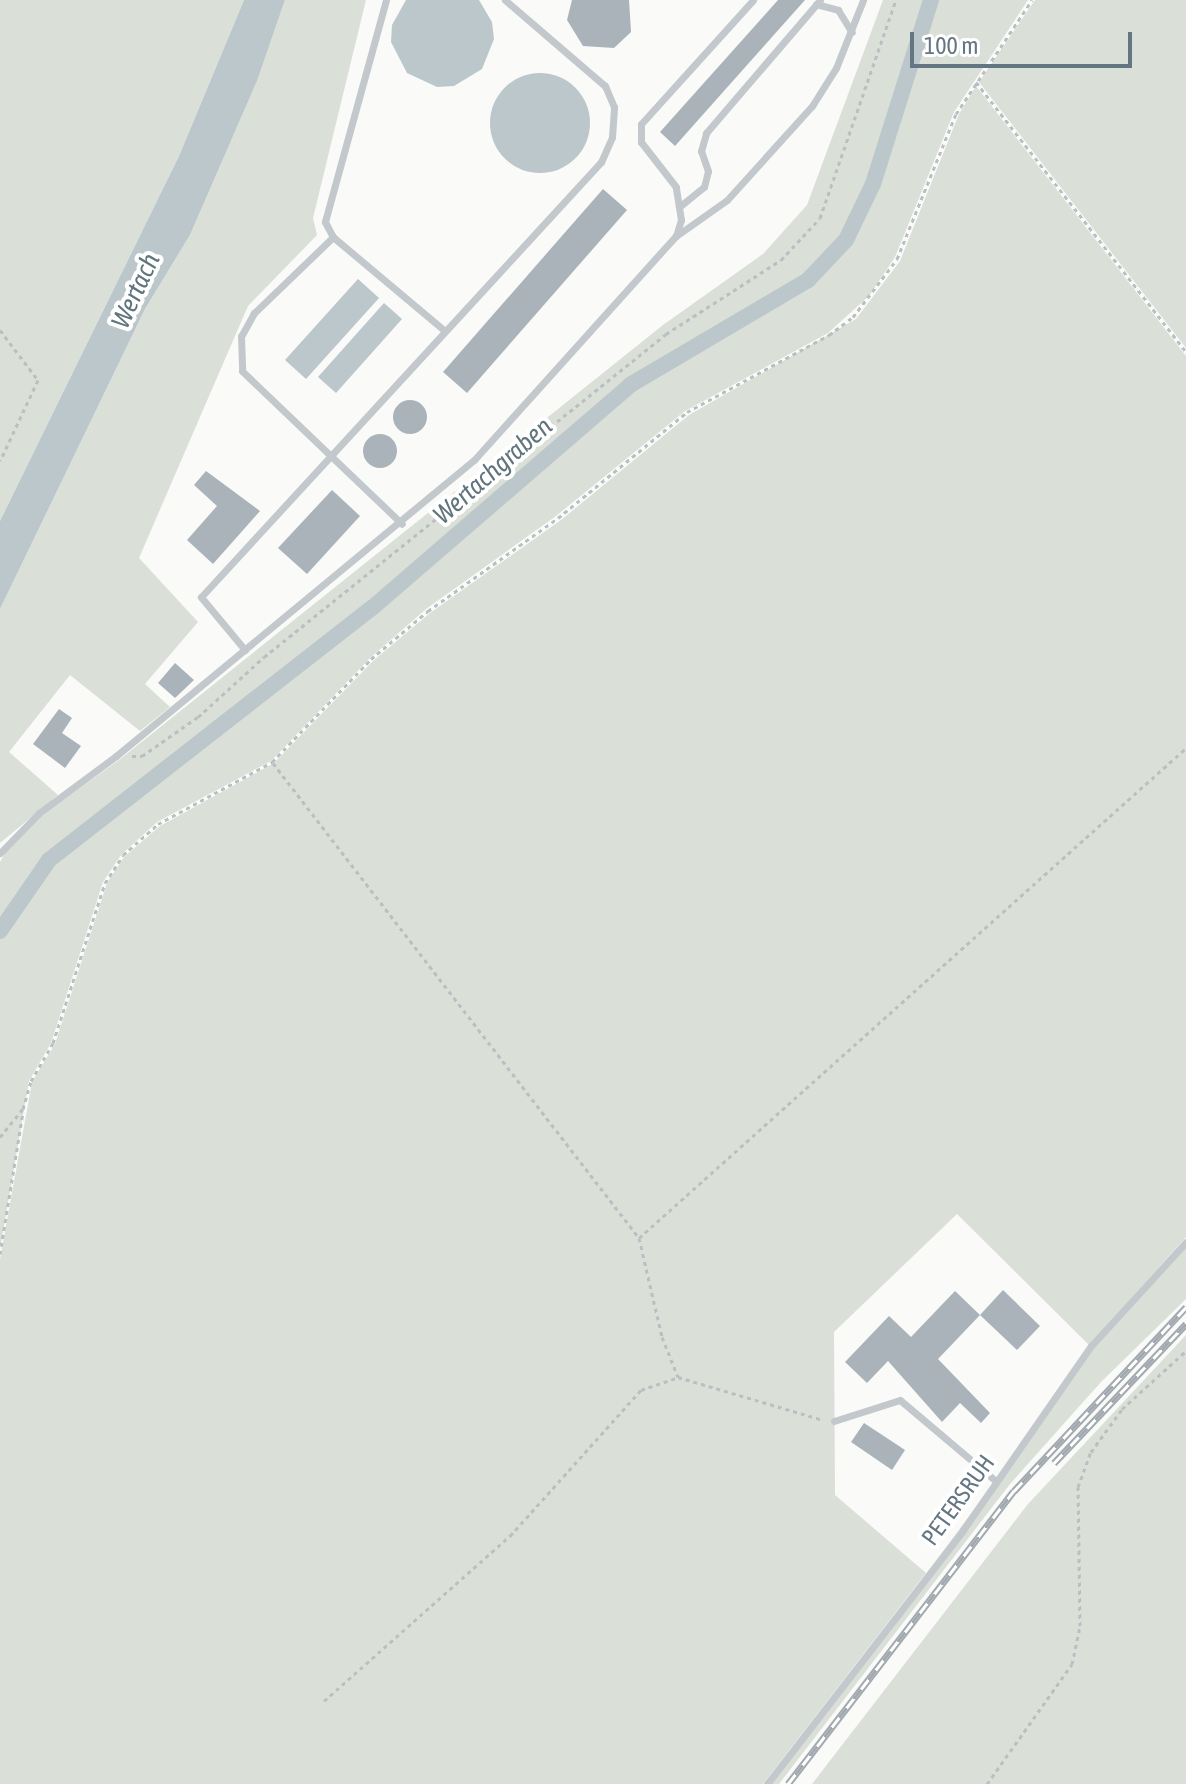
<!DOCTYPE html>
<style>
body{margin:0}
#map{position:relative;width:1186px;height:1784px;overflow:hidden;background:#fafaf8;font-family:"Asap Condensed",sans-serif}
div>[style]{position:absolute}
.green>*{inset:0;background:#dadfd7}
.water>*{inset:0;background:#bbc7cb}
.round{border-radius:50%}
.canal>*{height:16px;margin:-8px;padding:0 8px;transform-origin:8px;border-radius:8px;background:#bbc7cb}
.building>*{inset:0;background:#aab3b9}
.path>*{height:3px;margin-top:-1.5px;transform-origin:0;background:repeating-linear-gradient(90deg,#bbbfc2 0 4px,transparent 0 8px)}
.lane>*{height:7px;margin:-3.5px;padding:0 3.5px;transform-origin:3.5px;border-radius:3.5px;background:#c3c8cc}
.rail>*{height:7px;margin-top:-3.5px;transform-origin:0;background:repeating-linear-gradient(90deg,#fff 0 12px,#a2aab0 0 24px);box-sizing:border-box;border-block:2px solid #a2aab0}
span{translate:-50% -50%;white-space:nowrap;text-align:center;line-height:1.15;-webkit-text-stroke:8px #fff;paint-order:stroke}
.street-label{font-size:24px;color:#657683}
.water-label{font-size:26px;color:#60757c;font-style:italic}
.scale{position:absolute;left:910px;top:32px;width:222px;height:36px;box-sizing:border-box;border:4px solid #657683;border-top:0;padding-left:10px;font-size:24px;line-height:28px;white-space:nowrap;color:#657683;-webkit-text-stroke:6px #fff;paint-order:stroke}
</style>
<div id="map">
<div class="green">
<i style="clip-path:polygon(0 0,244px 0,179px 156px,0 521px)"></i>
<i style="clip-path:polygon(285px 0,366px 0,313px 218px,317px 235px,248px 306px,139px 558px,198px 622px,145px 684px,170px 707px,140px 731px,70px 675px,9px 752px,58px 795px,0 843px,0 609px,145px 309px,190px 235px,257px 81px)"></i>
<i style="clip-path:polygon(883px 0,1028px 0,954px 112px,895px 257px,869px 296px,828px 333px,685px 411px,556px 516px,426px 609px,370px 658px,271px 761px,157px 822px,121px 855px,103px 882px,51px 1043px,29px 1081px,0 1249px,0 862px,5px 853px,41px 816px,119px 760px,663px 325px,763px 254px,807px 205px)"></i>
<i style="clip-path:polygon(1035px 0,1186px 0,1186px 348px,979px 82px)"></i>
<i style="clip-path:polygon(976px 86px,1186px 356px,1186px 1237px,1089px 1345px,957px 1214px,834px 1332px,835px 1495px,926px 1573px,763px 1784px,0 1784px,0 1259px,32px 1082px,55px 1044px,107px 883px,124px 857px,160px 826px,274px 763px,373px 661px,430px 613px,561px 520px,689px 415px,856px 319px,900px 261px,959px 114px)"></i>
<i style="clip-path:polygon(1186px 1247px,1186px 1299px,1101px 1382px,1010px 1484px,779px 1784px,770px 1784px,1094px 1348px)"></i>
<i style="clip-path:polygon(1186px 1335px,1186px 1784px,812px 1784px,1028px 1504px)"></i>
</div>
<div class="water">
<i style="clip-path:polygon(244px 0,285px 0,257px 81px,190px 235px,145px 309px,0 609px,0 521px,179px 156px)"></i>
<i style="clip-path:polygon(406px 0,479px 0,492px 22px,494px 39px,482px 69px,454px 86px,437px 87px,407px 73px,391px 42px,392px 25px)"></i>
<i class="round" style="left:490px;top:73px;width:100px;height:100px"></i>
<i style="clip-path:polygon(358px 279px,379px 298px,306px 379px,285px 360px)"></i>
<i style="clip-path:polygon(384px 303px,402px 319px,336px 393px,318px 377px)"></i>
</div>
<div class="canal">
<i style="left:0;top:931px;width:86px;rotate:-55.4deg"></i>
<i style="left:49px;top:860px;width:410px;rotate:-38deg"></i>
<i style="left:372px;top:608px;width:341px;rotate:-40.8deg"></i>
<i style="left:630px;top:385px;width:207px;rotate:-30.5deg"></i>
<i style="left:808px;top:280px;width:55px;rotate:-46.5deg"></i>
<i style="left:846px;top:240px;width:62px;rotate:-64.3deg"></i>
<i style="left:873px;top:184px;width:193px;rotate:-72.5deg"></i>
</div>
<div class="building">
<i style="clip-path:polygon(572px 0,629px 0,631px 32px,614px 48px,583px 46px,567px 20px)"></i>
<i style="clip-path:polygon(778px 0,805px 0,675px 146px,660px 132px)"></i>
<i style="clip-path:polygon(603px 189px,627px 210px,467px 393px,443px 372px)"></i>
<i class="round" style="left:393px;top:400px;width:34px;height:34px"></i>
<i class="round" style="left:363px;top:434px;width:34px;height:34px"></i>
<i style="clip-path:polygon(206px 471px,260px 511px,213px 564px,187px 540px,217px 506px,194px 485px)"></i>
<i style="clip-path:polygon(332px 490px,360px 516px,307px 574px,278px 548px)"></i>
<i style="clip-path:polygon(175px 663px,194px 680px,175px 698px,158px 683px)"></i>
<i style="clip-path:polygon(59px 709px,72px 718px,62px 733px,81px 746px,65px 768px,33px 744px)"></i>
<i style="clip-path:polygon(1003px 1290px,1040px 1326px,1017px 1350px,980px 1315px)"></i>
<i style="clip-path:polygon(955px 1291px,980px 1315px,938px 1359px,990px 1413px,981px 1423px,960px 1403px,942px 1422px,888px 1361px,867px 1383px,845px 1362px,889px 1316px,911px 1337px)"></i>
<i style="clip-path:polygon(864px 1423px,905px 1450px,892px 1470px,851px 1442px)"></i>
</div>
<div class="path">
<i style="left:976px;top:82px;width:342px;rotate:52.1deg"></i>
<i style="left:0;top:330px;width:63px;rotate:52.8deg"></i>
<i style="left:38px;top:380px;width:89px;rotate:115.1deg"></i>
<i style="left:132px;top:756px;width:10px"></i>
<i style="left:142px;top:756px;width:68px;rotate:-34.9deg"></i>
<i style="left:198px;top:717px;width:89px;rotate:-42.3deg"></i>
<i style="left:264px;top:657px;width:516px;rotate:-38.78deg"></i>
<i style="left:666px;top:334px;width:137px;rotate:-32.8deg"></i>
<i style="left:781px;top:260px;width:57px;rotate:-47.1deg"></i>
<i style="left:820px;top:218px;width:231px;rotate:-70.8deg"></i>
<i style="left:273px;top:763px;width:600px;rotate:52.38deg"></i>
<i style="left:639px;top:1238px;width:102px;rotate:76.9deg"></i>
<i style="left:662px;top:1337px;width:43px;rotate:68.2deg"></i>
<i style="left:0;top:1137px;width:36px;rotate:-51deg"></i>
<i style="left:23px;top:1109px;width:29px;rotate:-74deg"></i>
<i style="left:31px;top:1081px;width:44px;rotate:-59.9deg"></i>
<i style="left:53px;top:1043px;width:168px;rotate:-72deg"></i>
<i style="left:105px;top:883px;width:33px;rotate:-57deg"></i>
<i style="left:123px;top:855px;width:47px;rotate:-41.5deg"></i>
<i style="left:158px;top:824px;width:130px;rotate:-28.5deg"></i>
<i style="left:272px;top:762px;width:143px;rotate:-46.1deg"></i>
<i style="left:371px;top:659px;width:75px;rotate:-40.1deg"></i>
<i style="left:428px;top:611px;width:160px;rotate:-35.6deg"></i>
<i style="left:558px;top:518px;width:167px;rotate:-39.4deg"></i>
<i style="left:687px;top:412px;width:162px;rotate:-28.5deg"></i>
<i style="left:829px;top:335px;width:30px;rotate:-37deg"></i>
<i style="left:853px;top:317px;width:73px;rotate:-52.8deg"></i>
<i style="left:897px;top:259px;width:157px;rotate:-67.9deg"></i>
<i style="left:956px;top:114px;width:137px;rotate:-56.3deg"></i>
<i style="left:639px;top:1238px;width:734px;rotate:-41.85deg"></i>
<i style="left:0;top:1254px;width:144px;rotate:-80.8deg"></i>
<i style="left:324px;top:1701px;width:249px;rotate:-41.6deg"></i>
<i style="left:510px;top:1536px;width:196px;rotate:-48.1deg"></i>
<i style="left:641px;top:1390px;width:39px;rotate:-19deg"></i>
<i style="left:678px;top:1377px;width:151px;rotate:16.5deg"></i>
<i style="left:987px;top:1784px;width:147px;rotate:-54.7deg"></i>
<i style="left:1072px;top:1664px;width:39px;rotate:-78deg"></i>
<i style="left:1080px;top:1626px;width:139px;rotate:-90.8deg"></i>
<i style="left:1078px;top:1487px;width:37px;rotate:-70deg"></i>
<i style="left:1091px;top:1452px;width:53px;rotate:-54.2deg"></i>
<i style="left:1122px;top:1409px;width:86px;rotate:-42.2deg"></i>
</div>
<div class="lane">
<i style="left:386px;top:0;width:230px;rotate:105.4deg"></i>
<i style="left:325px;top:222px;width:17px;rotate:62deg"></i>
<i style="left:333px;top:237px;width:146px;rotate:40deg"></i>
<i style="left:816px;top:4px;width:23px;rotate:15deg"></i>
<i style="left:838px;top:10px;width:26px;rotate:58deg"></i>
<i style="left:679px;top:207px;width:32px;rotate:-39deg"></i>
<i style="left:704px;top:187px;width:16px;rotate:-76deg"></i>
<i style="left:708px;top:171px;width:21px;rotate:-109deg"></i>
<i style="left:701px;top:151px;width:19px;rotate:-74deg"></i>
<i style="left:706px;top:133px;width:175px;rotate:-49.4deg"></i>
<i style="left:676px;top:236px;width:17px;rotate:-73deg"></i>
<i style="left:681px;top:220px;width:33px;rotate:-99deg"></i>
<i style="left:676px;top:187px;width:57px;rotate:-127.9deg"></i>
<i style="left:641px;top:142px;width:18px;rotate:-90deg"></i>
<i style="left:641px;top:124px;width:167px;rotate:-47.9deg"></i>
<i style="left:333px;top:237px;width:110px;rotate:136.1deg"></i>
<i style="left:254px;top:313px;width:26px;rotate:119deg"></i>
<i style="left:241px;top:336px;width:35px;rotate:88deg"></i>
<i style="left:242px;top:371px;width:221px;rotate:43.7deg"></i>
<i style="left:245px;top:650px;width:69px;rotate:-129.7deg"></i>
<i style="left:201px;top:597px;width:591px;rotate:-47.4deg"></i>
<i style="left:601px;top:162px;width:27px;rotate:-66deg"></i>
<i style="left:612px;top:137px;width:30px;rotate:-86deg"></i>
<i style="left:614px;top:107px;width:23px;rotate:-113deg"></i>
<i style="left:605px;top:86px;width:132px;rotate:-139.3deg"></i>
<i style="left:0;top:853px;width:56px;rotate:-45.7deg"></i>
<i style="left:39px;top:813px;width:96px;rotate:-36.5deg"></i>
<i style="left:116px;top:756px;width:465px;rotate:-39.6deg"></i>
<i style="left:474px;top:460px;width:302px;rotate:-48deg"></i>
<i style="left:676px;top:236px;width:62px;rotate:-35.2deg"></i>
<i style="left:727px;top:200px;width:127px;rotate:-47.9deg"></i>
<i style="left:812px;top:106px;width:45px;rotate:-57.7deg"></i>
<i style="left:836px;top:68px;width:73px;rotate:-68.3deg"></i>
<i style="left:834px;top:1421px;width:69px;rotate:-17.7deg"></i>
<i style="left:900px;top:1400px;width:126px;rotate:40.2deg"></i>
<i style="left:767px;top:1784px;width:321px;rotate:-52.3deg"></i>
<i style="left:963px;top:1530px;width:224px;rotate:-55.2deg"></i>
<i style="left:1091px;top:1346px;width:141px;rotate:-47.6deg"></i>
</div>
<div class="rail">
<i style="left:1054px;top:1463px;width:192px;rotate:-46.5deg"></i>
<i style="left:788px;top:1784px;width:370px;rotate:-52.4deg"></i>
<i style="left:1014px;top:1491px;width:252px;rotate:-46.9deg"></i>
</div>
<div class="street-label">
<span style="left:958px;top:1500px;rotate:-54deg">PETERSRUH</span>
</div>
<div class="water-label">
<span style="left:136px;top:291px;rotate:-65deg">Wertach</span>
<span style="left:493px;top:471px;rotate:-41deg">Wertachgraben</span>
</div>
<div class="scale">100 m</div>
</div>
